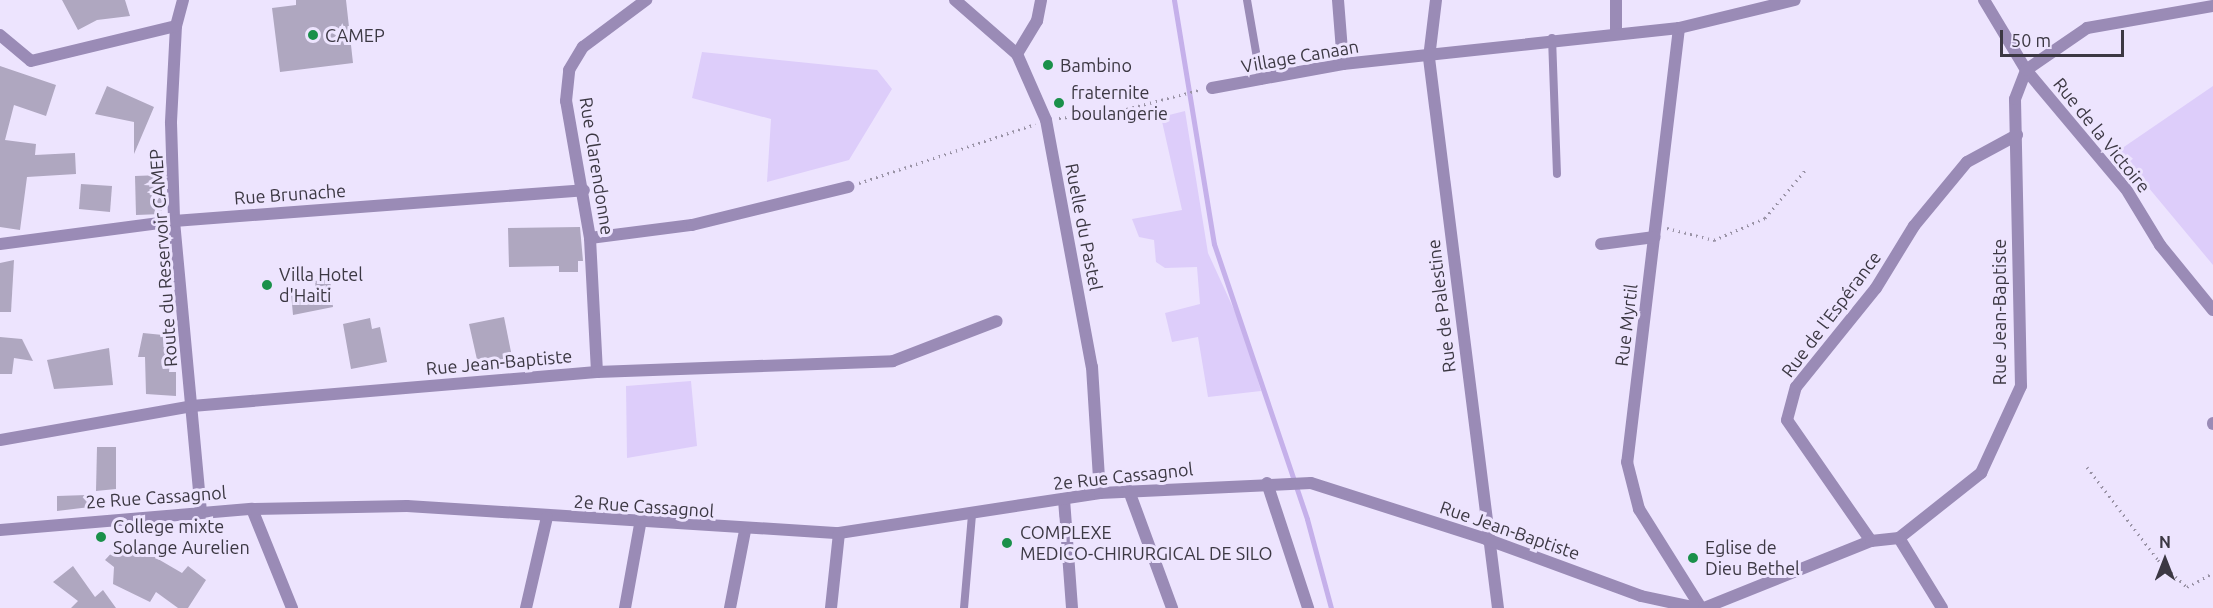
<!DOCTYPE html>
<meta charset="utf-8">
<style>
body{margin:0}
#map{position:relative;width:2213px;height:608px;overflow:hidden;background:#ede4fe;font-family:Ubuntu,sans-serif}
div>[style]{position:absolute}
.green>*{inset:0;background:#ddcdfa}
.stream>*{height:5px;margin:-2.5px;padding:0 2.5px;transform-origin:2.5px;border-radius:2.5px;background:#c5b0ea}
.building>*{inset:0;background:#afa7c0}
.path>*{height:3px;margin-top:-1.5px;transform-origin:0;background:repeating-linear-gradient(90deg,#9a93a6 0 1.5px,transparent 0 6px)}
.service>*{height:8px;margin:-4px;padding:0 4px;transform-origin:4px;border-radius:4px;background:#9a8bb6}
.minor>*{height:12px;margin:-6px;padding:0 6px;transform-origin:6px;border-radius:6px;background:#9a8bb6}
.dots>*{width:16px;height:16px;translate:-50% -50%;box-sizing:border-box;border:3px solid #ede4fe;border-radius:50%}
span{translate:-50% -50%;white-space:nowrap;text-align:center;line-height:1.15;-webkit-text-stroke:6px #ede4fe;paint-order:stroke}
.poi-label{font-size:18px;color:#3c3843}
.left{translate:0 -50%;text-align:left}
.street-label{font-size:18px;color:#3c3843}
.north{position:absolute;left:2135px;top:530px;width:60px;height:60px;-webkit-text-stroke:4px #ede4fe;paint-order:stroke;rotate:0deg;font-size:16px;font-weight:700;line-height:24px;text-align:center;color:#3c3843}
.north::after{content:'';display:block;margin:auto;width:21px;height:27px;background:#3c3843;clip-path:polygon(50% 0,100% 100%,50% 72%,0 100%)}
.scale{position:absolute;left:2000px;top:30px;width:124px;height:27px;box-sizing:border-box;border:3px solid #3c3843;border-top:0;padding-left:8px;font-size:18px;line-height:21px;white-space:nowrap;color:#3c3843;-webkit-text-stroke:4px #ede4fe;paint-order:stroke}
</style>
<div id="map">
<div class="green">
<i style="clip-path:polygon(702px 52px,877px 70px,892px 89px,849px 160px,767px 182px,771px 119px,692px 98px)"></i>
<i style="clip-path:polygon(2213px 86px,2213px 265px,2118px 151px)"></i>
<i style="clip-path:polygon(1185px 111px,1208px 253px,1242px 327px,1261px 391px,1208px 397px,1198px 337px,1172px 342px,1165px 313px,1200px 304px,1197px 267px,1165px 268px,1156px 262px,1154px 240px,1139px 237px,1132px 219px,1182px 210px,1161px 117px)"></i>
<i style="clip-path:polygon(691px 381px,697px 446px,627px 458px,626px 386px)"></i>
</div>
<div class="stream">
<i style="left:1174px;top:0;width:247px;rotate:80.7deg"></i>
<i style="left:1214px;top:244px;width:290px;rotate:71.3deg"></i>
<i style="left:1307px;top:519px;width:92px;rotate:74.9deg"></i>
</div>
<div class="building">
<i style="clip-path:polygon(62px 0,125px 0,130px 16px,97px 20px,78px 30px)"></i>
<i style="clip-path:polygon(296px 0,346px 0,353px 63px,280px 72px,272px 8px,296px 5px)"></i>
<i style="clip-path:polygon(0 66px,56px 85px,46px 116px,14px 105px,5px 140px,36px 144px,35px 155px,75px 153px,76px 174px,27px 177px,20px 230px,0 227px)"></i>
<i style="clip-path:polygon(107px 86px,154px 107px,134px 154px,134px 122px,95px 114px)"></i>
<i style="clip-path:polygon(161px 175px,162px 214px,136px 215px,135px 176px)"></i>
<i style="clip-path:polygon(81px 184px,112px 186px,110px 212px,79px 209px)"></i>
<i style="clip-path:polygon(580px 227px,583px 261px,578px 261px,578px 272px,559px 272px,559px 266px,509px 267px,508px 228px)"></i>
<i style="clip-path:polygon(14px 260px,11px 312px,0 312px,0 263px)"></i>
<i style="clip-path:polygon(330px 279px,333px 307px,293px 315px,291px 293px,316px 291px,315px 281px)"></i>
<i style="clip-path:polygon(504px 317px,512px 357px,478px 364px,469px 324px)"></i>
<i style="clip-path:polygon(370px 318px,372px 329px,380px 327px,387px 362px,351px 369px,343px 324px)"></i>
<i style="clip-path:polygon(143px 333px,173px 336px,169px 372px,176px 372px,176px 396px,146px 394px,145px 357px,138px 357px)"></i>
<i style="clip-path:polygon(0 337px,22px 339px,33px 361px,14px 358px,12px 374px,0 374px)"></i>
<i style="clip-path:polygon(109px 348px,113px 385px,54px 389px,47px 360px)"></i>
<i style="clip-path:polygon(97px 447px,116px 447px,116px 489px,96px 491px)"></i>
<i style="clip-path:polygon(87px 495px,90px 507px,57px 511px,57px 496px)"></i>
<i style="clip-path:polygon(134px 545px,182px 573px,188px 566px,206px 580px,188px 608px,178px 608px,156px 592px,150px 602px,113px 584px,114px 567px,105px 560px,116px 548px,126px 554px)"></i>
<i style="clip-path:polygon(73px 566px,95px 597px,103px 590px,116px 608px,71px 608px,78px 601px,53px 582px)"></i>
</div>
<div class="path">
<i style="left:1059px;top:118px;width:56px;rotate:-6.1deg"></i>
<i style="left:1115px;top:112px;width:87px;rotate:-14.7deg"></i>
<i style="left:859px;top:183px;width:186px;rotate:-18.5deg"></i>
<i style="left:1667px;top:228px;width:49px;rotate:14.3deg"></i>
<i style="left:1714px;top:240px;width:56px;rotate:-23.3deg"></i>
<i style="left:1765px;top:218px;width:65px;rotate:-50deg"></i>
<i style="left:2087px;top:467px;width:117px;rotate:52.6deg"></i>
<i style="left:2158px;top:560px;width:40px;rotate:43deg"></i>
<i style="left:2187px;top:587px;width:30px;rotate:-28deg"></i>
</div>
<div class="service">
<i style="left:1247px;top:0;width:82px;rotate:80.2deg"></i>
<i style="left:1552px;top:38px;width:136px;rotate:87.9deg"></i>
<i style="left:964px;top:608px;width:93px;rotate:-85.1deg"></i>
</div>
<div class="minor">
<i style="left:183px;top:0;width:27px;rotate:105deg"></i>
<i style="left:176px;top:26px;width:97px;rotate:93deg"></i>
<i style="left:171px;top:123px;width:98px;rotate:88.2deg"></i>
<i style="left:174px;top:221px;width:293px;rotate:84.7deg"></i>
<i style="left:955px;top:0;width:82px;rotate:41.1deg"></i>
<i style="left:1017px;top:54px;width:72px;rotate:66.3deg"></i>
<i style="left:1046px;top:120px;width:251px;rotate:79.5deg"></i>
<i style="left:1092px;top:367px;width:126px;rotate:86.4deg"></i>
<i style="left:1338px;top:0;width:64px;rotate:85.5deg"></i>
<i style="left:1436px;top:0;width:58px;rotate:96.9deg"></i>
<i style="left:1429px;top:58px;width:554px;rotate:82.85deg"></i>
<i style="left:1984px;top:0;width:82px;rotate:59deg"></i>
<i style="left:2026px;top:70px;width:155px;rotate:50deg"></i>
<i style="left:2126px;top:189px;width:66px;rotate:58.7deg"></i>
<i style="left:2160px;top:245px;width:84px;rotate:50.8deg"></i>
<i style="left:1679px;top:28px;width:437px;rotate:96.8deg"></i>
<i style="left:1627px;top:462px;width:49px;rotate:75.7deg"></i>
<i style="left:1639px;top:509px;width:117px;rotate:57.9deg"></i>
<i style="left:1616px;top:31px;width:31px;rotate:-90deg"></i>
<i style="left:0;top:35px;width:40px;rotate:40deg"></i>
<i style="left:31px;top:61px;width:149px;rotate:-13.6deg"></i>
<i style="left:1017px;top:54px;width:39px;rotate:-59deg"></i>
<i style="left:1037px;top:21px;width:21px;rotate:-79deg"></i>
<i style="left:1212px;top:88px;width:133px;rotate:-10.4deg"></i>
<i style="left:1343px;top:64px;width:338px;rotate:-6.1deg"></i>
<i style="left:1679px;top:28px;width:119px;rotate:-13.6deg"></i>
<i style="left:590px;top:238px;width:103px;rotate:-7.3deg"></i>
<i style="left:692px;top:225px;width:161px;rotate:-13.7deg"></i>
<i style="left:0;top:244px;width:176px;rotate:-7.5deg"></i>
<i style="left:174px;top:221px;width:411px;rotate:-4.3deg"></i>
<i style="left:1601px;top:244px;width:54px;rotate:-7.4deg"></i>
<i style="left:597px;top:372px;width:134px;rotate:-93deg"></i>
<i style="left:590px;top:238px;width:139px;rotate:-99.9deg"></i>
<i style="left:566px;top:101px;width:31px;rotate:-84deg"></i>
<i style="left:569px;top:70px;width:27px;rotate:-59deg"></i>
<i style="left:583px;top:47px;width:79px;rotate:-36.7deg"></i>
<i style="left:2213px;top:424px;width:1px;rotate:-90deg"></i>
<i style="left:0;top:440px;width:195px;rotate:-10deg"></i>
<i style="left:192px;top:406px;width:406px;rotate:-4.8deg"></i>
<i style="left:597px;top:372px;width:296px;rotate:-2.1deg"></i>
<i style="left:893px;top:361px;width:111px;rotate:-21deg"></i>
<i style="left:1267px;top:483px;width:132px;rotate:71.8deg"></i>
<i style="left:1129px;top:491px;width:125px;rotate:69.8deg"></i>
<i style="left:1064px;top:499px;width:109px;rotate:85.8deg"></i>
<i style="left:252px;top:509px;width:107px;rotate:68deg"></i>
<i style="left:0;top:530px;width:253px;rotate:-4.8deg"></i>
<i style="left:252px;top:509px;width:155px;rotate:-1.1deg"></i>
<i style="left:407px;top:506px;width:433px;rotate:3.6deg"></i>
<i style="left:839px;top:533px;width:264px;rotate:-8.7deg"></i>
<i style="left:1100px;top:493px;width:211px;rotate:-2.7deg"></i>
<i style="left:1311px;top:483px;width:184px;rotate:17.7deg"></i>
<i style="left:1486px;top:539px;width:165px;rotate:20.2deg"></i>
<i style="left:1641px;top:596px;width:57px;rotate:12.1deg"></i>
<i style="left:1899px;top:538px;width:82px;rotate:58.4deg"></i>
<i style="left:1871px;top:541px;width:147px;rotate:-124.8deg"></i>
<i style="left:1787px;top:420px;width:34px;rotate:-75deg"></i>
<i style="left:1796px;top:387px;width:127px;rotate:-51.1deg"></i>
<i style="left:1876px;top:288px;width:73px;rotate:-58.5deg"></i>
<i style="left:1914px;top:226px;width:83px;rotate:-50.4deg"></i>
<i style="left:1967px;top:162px;width:57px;rotate:-28.4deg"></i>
<i style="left:526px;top:608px;width:93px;rotate:-77deg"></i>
<i style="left:625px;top:608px;width:84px;rotate:-79.8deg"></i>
<i style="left:730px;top:608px;width:78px;rotate:-79deg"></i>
<i style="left:831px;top:608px;width:75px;rotate:-83.9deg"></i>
<i style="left:1704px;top:608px;width:180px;rotate:-21.9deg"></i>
<i style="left:1871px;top:541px;width:28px;rotate:-6deg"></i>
<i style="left:1899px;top:538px;width:105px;rotate:-38.4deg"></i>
<i style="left:1981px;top:473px;width:96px;rotate:-65.3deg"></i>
<i style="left:2021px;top:386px;width:287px;rotate:-91.2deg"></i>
<i style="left:2015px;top:99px;width:31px;rotate:-69deg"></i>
<i style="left:2026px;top:70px;width:74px;rotate:-34.5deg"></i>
<i style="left:2087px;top:28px;width:128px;rotate:-9.9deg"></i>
</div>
<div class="dots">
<i style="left:313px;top:35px;background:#1a904a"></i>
<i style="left:1048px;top:65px;background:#1a904a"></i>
<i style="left:1059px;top:103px;background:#1a904a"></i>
<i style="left:267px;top:285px;background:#1a904a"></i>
<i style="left:101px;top:537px;background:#1a904a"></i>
<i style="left:1007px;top:543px;background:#1a904a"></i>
<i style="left:1693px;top:558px;background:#1a904a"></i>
</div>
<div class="poi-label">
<span class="left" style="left:325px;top:35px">CAMEP</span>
<span class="left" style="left:1060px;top:65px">Bambino</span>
<span class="left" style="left:1071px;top:103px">fraternite<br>boulangerie</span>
<span class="left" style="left:279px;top:285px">Villa Hotel<br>d'Haiti</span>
<span class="left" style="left:113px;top:537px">College mixte<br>Solange Aurelien</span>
<span class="left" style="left:1020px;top:543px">COMPLEXE<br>MEDICO-CHIRURGICAL DE SILO</span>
<span class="left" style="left:1705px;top:558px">Eglise de<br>Dieu Bethel</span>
</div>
<div class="street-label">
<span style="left:1300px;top:56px;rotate:-10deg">Village Canaan</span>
<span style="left:2102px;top:135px;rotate:51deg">Rue de la Victoire</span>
<span style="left:597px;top:166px;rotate:81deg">Rue Clarendonne</span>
<span style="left:290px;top:194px;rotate:-4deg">Rue Brunache</span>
<span style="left:1084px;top:227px;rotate:79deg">Ruelle du Pastel</span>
<span style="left:163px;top:258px;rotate:-94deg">Route du Reservoir CAMEP</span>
<span style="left:1441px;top:306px;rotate:-97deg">Rue de Palestine</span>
<span style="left:1999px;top:312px;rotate:-90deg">Rue Jean-Baptiste</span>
<span style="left:1831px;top:314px;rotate:-53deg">Rue de l'Espérance</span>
<span style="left:1626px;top:325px;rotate:-83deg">Rue Myrtil</span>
<span style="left:499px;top:362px;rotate:-5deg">Rue Jean-Baptiste</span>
<span style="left:1123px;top:476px;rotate:-6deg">2e Rue Cassagnol</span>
<span style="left:156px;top:497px;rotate:-4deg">2e Rue Cassagnol</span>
<span style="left:644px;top:506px;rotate:4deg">2e Rue Cassagnol</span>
<span style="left:1510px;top:530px;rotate:19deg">Rue Jean-Baptiste</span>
</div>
<div class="north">N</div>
<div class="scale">50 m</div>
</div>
